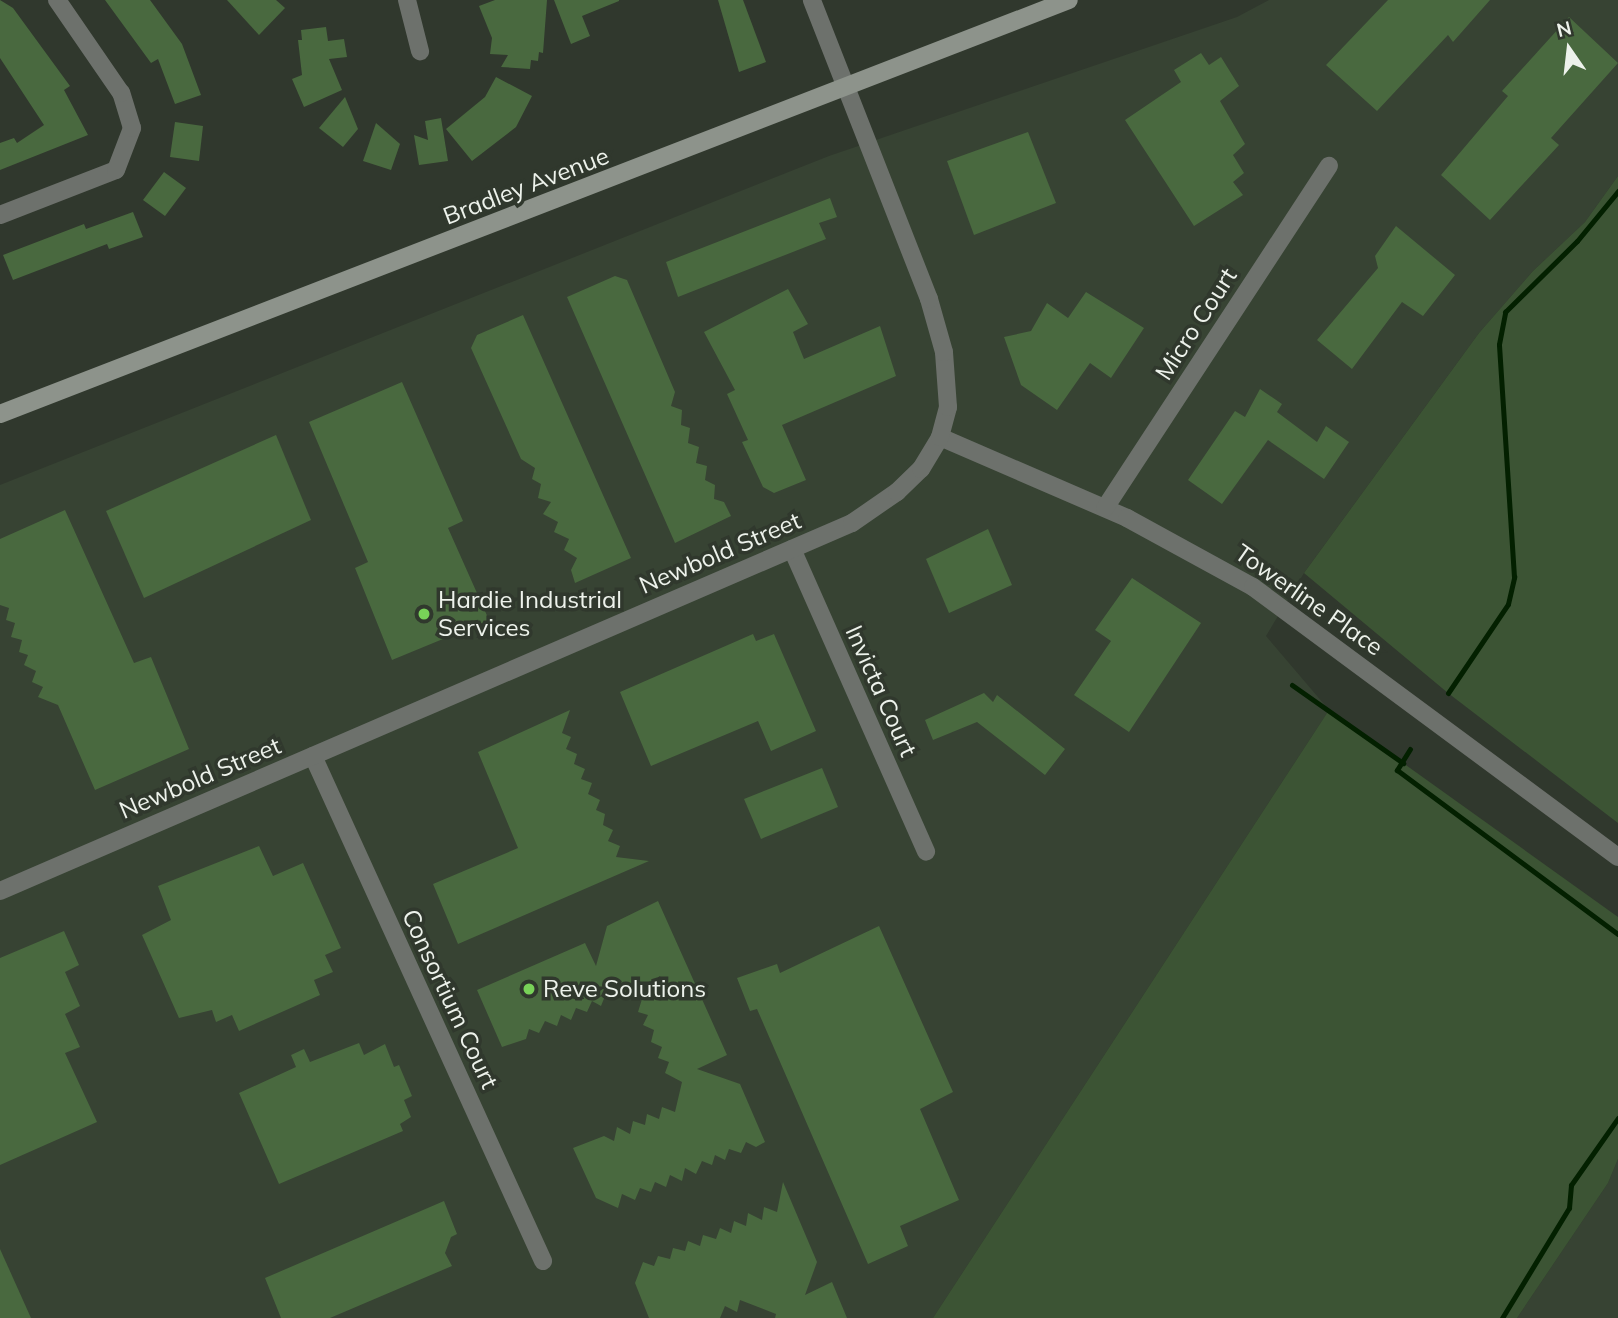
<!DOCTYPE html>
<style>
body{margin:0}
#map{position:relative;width:1618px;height:1318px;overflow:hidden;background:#30382d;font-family:Mulish,sans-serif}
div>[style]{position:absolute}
.built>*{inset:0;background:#374333}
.green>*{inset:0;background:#3c5434}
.stream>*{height:5px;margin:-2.5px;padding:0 2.5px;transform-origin:2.5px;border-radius:2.5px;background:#032000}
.building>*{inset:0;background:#49693f}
.minor>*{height:18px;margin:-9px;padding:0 9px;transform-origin:9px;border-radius:9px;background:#6d716c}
.tertiary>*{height:18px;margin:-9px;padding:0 9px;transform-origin:9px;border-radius:9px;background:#6d716c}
.secondary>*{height:18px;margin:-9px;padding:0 9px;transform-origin:9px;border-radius:9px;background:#8d938b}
.dots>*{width:19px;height:19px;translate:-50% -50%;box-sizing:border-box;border:4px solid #30382d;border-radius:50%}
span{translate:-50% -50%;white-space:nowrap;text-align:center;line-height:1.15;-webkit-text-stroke:7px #30382d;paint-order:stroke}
.street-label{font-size:24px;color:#edf2eb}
.poi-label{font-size:24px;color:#edf2eb}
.left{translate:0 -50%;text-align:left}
.north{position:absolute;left:1534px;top:14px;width:70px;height:70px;-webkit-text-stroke:5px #30382d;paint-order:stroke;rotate:346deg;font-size:19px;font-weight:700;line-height:28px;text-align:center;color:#edf2eb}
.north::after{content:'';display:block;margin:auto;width:24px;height:32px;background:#edf2eb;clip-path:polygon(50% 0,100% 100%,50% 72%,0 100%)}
</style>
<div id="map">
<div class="built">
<i style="clip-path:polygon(1269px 0,1618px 0,1618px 176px,1585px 222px,1533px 271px,1479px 333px,1304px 573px,1266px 636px,1329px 710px,933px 1318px,0 1318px,0 485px,829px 156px,1237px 17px)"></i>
<i style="clip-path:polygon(1618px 1159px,1618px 1318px,1517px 1318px,1608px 1183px)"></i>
</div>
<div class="green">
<i style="clip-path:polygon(1618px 176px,1618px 823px,1448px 693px,1304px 573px,1479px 333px,1533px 271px,1585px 222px)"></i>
<i style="clip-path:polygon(1329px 710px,1618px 917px,1618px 1159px,1608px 1183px,1517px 1318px,933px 1318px)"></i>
</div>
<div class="stream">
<i style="left:1292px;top:685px;width:136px;rotate:35.1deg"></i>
<i style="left:1448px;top:693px;width:107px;rotate:-56deg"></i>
<i style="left:1508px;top:604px;width:28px;rotate:-77deg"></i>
<i style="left:1514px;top:577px;width:233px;rotate:-93.7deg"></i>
<i style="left:1499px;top:344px;width:33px;rotate:-79deg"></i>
<i style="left:1505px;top:312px;width:101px;rotate:-44.6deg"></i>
<i style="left:1577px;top:241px;width:65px;rotate:-50.6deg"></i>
<i style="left:1410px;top:749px;width:25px;rotate:122deg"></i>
<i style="left:1397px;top:770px;width:275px;rotate:36.6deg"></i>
<i style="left:1502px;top:1318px;width:129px;rotate:-58.7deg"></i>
<i style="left:1569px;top:1208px;width:23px;rotate:-85deg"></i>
<i style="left:1571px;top:1185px;width:82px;rotate:-55deg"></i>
</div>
<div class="building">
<i style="clip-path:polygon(0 0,13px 8px,70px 86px,64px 90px,88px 135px,0 170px,0 143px,14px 138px,17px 143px,44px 125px,0 58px)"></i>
<i style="clip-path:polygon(105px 0,150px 0,182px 44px,201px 95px,175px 104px,158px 59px,151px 63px)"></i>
<i style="clip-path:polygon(227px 0,276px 0,285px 8px,259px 35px)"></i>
<i style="clip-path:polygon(495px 0,547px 0,543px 53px,539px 52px,538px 61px,531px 60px,530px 69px,501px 67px,508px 55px,490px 54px,492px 38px,479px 6px)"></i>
<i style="clip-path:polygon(554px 0,619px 0,619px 1px,582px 16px,590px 36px,571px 44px)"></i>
<i style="clip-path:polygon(718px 0,743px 0,766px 62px,739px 72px)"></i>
<i style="clip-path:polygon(1388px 0,1490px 0,1453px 42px,1448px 35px,1377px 111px,1326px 65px)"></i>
<i style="clip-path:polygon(1569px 17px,1618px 63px,1551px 138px,1559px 145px,1490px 220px,1441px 175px,1508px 96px,1502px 91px)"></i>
<i style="clip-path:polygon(326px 27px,328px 41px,344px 39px,347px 57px,329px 59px,342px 90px,304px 107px,292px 79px,302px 75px,298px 40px,302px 40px,301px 30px)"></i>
<i style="clip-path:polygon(1201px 53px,1209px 65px,1221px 57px,1239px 86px,1220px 101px,1245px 144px,1233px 155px,1244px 173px,1233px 182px,1243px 195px,1194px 226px,1125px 120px,1181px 82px,1174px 70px)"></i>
<i style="clip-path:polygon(496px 77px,532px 96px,516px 127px,472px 161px,446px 129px,485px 97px)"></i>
<i style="clip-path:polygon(345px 97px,358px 129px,343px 147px,319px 128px)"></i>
<i style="clip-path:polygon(441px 118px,448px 161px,419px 165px,414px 135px,428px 140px,425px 121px)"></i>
<i style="clip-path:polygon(175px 122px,203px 126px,199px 161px,170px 157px)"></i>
<i style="clip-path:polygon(376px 123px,400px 144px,391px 170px,363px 161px)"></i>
<i style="clip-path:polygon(1028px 132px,1056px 203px,974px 235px,947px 161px)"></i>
<i style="clip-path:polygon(164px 172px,186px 188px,165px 216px,143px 200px)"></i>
<i style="clip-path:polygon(830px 198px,837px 217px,819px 223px,826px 239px,678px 297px,666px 262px)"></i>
<i style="clip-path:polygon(133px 212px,143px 237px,109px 249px,107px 244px,13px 280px,3px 255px,84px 224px,86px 229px)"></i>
<i style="clip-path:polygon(1396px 226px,1455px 275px,1423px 316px,1402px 302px,1352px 369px,1317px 340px,1378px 268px,1375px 256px)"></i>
<i style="clip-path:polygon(615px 276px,627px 280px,675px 392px,671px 406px,682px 410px,681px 425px,690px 428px,688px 443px,699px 447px,696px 463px,707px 466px,705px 480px,715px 485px,714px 499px,724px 502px,731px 516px,675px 543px,567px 297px)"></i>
<i style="clip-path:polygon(788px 289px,808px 324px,793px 332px,804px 359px,880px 326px,896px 376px,782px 425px,806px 480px,774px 493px,763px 487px,742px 442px,748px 440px,727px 394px,735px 390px,704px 332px)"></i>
<i style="clip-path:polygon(1086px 292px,1144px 328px,1111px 378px,1090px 363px,1057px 410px,1021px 385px,1004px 337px,1031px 331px,1047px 303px,1068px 318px)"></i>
<i style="clip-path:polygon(523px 315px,631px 558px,575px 583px,571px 570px,577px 558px,564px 550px,569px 539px,554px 532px,558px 522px,543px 514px,551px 502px,538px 498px,541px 484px,532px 479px,535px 468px,521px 459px,471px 348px,477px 335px)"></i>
<i style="clip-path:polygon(402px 382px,463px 521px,448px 528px,489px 620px,392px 660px,355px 568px,368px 562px,309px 422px)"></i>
<i style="clip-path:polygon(1260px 389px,1282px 404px,1277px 412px,1317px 442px,1326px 426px,1349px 442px,1324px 479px,1268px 440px,1222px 504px,1188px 480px,1235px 411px,1245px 417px)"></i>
<i style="clip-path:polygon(276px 435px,311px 520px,144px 598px,106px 511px)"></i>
<i style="clip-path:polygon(65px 510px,134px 663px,151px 657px,189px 749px,95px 790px,58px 705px,38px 697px,43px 687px,32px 682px,36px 671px,24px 665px,28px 655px,19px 652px,22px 640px,11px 637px,15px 623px,6px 620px,9px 608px,0 605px,0 539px)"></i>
<i style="clip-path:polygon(988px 529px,1012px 585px,949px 613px,926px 559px)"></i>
<i style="clip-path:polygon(1132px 578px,1201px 623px,1129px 732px,1074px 695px,1111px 641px,1095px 630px)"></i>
<i style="clip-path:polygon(753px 634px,756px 641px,774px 634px,816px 731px,771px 751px,758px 721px,651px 766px,620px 692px)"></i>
<i style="clip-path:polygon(984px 693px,993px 702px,997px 695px,1065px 749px,1045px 775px,977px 722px,933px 740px,925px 720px)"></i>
<i style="clip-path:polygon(570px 710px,562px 733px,571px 737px,566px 749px,577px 754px,574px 764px,585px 769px,581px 779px,592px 783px,588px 794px,600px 800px,596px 810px,605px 814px,603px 825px,613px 830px,608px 841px,620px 846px,616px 857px,649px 861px,458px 944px,433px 884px,518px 848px,478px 752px)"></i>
<i style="clip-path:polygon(822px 768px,838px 807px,761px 839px,744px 799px)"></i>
<i style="clip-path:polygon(259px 846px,273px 876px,303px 863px,341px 948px,325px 955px,333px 972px,314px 980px,320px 995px,239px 1031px,232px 1015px,216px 1022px,212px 1010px,179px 1018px,142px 935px,171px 920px,158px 886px)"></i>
<i style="clip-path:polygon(658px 901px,727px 1055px,697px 1069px,740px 1084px,765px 1142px,756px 1147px,746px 1142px,741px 1153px,729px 1149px,725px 1160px,715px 1155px,712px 1165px,702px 1161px,696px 1174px,685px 1168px,682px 1181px,670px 1175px,666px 1187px,655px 1182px,651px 1192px,640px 1188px,635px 1200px,622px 1194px,618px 1208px,596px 1198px,573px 1148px,604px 1136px,614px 1141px,617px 1127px,630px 1134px,633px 1121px,645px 1125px,647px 1114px,659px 1119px,662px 1107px,675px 1112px,682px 1082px,665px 1073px,669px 1062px,658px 1058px,662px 1047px,651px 1042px,654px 1030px,643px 1025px,648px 1015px,638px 1012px,642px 999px,607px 991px,601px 1006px,592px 1001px,587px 1012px,576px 1008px,571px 1020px,561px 1015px,557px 1026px,545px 1021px,539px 1033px,529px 1029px,526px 1039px,502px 1047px,477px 990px,585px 943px,596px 966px,607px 926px)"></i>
<i style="clip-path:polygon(879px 926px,953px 1092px,920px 1109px,959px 1200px,900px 1226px,908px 1246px,868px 1264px,757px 1009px,750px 1011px,737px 978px,777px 964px,780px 973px)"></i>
<i style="clip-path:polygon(64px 931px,79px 965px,65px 972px,80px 1006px,65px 1014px,80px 1047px,65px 1053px,97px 1122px,0 1165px,0 958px)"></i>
<i style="clip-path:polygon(359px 1043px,364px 1055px,385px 1044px,394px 1067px,399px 1065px,412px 1096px,404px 1100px,411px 1117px,400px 1124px,403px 1131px,279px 1184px,239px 1093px,296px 1067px,291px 1055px,304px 1049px,310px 1062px)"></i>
<i style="clip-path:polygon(783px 1182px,817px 1262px,805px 1295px,832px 1282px,847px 1318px,775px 1318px,776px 1314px,740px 1300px,737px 1312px,725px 1306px,720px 1318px,649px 1318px,635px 1283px,643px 1262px,654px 1266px,658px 1256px,670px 1259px,673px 1248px,685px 1251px,688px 1241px,700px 1246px,703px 1235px,716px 1239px,720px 1228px,731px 1233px,734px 1221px,746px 1226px,748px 1213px,762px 1220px,764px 1207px,777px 1212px)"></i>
<i style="clip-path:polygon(444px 1201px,457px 1234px,451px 1237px,445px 1253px,452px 1266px,330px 1318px,281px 1318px,265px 1278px)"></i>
<i style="clip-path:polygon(0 1249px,31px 1318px,0 1318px)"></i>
</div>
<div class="minor">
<i style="left:407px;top:0;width:53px;rotate:75.7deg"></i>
<i style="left:0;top:215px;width:124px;rotate:-21.2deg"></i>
<i style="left:116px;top:170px;width:45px;rotate:-69.1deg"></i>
<i style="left:132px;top:128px;width:37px;rotate:-107deg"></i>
<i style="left:121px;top:93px;width:113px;rotate:-124.5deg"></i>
<i style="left:940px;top:437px;width:204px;rotate:23.4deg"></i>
<i style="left:1127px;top:518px;width:144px;rotate:28.7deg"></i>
<i style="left:1253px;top:587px;width:454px;rotate:36.5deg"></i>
<i style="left:1105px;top:508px;width:409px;rotate:-56.8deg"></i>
<i style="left:792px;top:549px;width:331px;rotate:66.1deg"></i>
<i style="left:313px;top:756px;width:555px;rotate:65.51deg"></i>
</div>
<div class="tertiary">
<i style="left:0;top:891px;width:928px;rotate:-23.36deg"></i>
<i style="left:852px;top:523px;width:55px;rotate:-34.6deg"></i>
<i style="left:897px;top:492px;width:33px;rotate:-44deg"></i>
<i style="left:921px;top:469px;width:37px;rotate:-59deg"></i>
<i style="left:940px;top:437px;width:31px;rotate:-75deg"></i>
<i style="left:948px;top:407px;width:55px;rotate:-94.2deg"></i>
<i style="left:944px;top:352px;width:55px;rotate:-105.8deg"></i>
<i style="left:929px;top:299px;width:321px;rotate:-111.4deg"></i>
</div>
<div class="secondary">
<i style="left:0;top:414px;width:1146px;rotate:-21.17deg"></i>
</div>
<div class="dots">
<i style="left:424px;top:614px;background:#78d158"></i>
<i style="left:529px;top:989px;background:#78d158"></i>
</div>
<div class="street-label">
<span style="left:526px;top:186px;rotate:-21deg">Bradley Avenue</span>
<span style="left:1196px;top:324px;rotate:-57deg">Micro Court</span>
<span style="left:720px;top:553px;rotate:-23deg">Newbold Street</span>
<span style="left:1309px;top:600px;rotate:35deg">Towerline Place</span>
<span style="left:881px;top:691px;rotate:66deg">Invicta Court</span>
<span style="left:200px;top:778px;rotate:-23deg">Newbold Street</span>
<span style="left:450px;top:999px;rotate:65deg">Consortium Court</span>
</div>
<div class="poi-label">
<span class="left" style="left:438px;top:614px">Hardie Industrial<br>Services</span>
<span class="left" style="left:543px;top:989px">Reve Solutions</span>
</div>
<div class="north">N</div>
</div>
